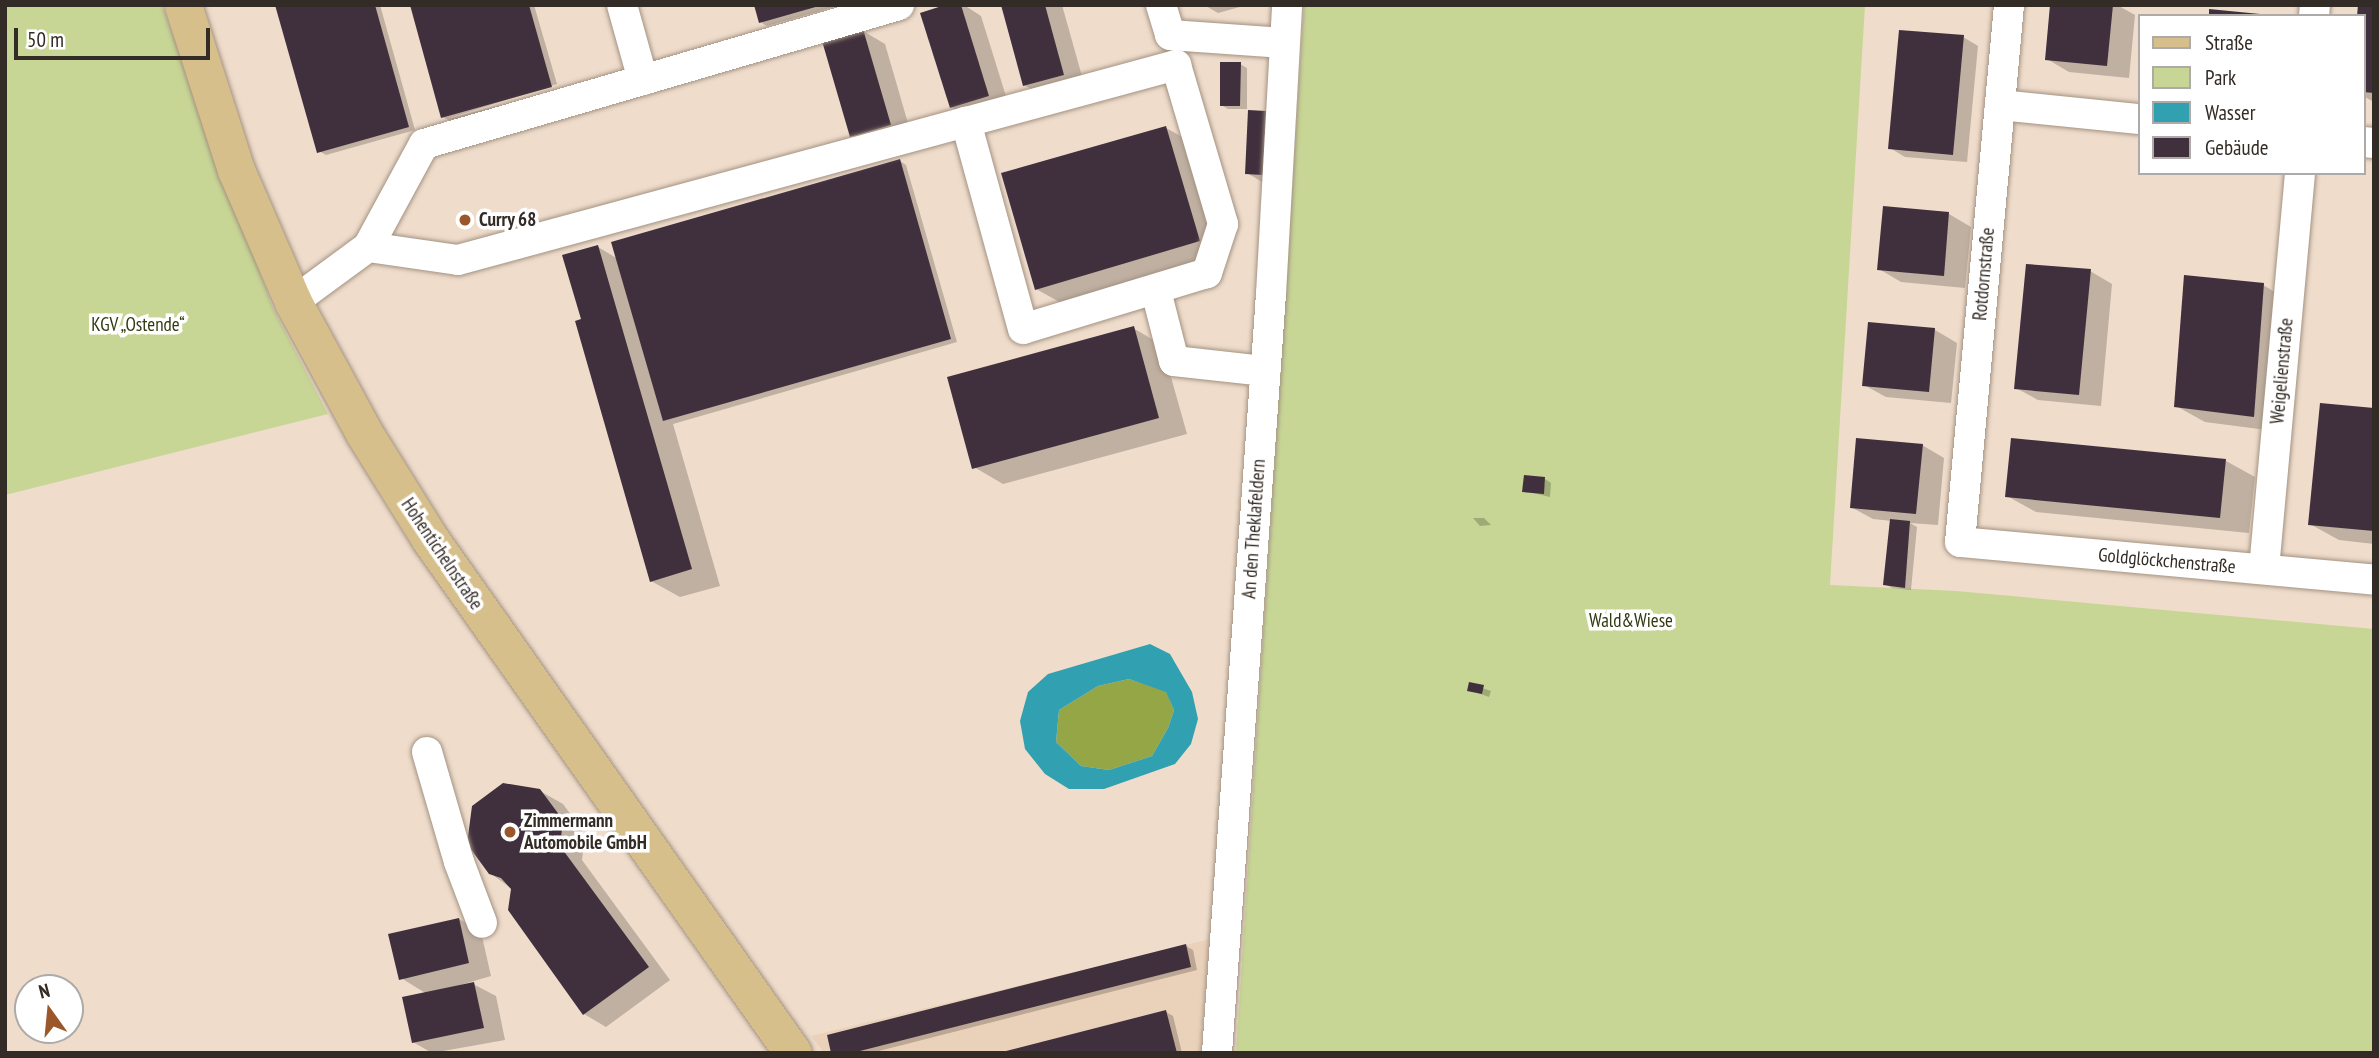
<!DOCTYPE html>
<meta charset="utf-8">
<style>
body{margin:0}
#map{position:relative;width:2379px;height:1058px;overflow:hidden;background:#efdccb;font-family:"PT Sans Narrow",sans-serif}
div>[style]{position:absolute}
.built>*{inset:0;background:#ead1ba}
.green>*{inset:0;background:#c7d695}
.forest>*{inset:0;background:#94a646}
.water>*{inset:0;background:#31a0b1}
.shadow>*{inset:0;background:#0003}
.building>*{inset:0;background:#40303d}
.roads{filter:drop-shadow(0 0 2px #a39282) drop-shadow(0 0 2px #a39282)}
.minor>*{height:30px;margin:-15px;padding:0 15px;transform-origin:15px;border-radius:15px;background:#fff}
.major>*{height:37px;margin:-18.5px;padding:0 18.5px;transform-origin:18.5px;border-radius:18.5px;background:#d6bf8b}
.dots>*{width:19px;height:19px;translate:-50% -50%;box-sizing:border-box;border:4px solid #fff;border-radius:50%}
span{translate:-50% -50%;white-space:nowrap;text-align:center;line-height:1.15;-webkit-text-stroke:7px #fff;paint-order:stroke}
.poi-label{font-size:19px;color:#332b25;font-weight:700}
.left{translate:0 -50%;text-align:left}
.street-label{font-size:19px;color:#332b25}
.park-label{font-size:19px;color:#323a11}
.frame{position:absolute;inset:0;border:7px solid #332b25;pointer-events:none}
.legend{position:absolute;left:2138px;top:14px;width:228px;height:161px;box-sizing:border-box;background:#fff;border:2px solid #adaaa8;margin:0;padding:9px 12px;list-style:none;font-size:21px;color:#332b25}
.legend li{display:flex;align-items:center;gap:14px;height:35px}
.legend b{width:35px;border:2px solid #adaaa8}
.north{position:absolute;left:14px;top:974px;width:70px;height:70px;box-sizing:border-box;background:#fff;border:2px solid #adaaa8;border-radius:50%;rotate:345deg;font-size:19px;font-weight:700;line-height:28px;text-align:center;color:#332b25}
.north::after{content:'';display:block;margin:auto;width:24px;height:32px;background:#9b572a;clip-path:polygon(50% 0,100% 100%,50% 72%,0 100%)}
.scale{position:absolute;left:14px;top:28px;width:196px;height:32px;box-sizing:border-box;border:4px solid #332b25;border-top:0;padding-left:9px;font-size:21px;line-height:24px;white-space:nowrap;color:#332b25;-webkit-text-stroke:5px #fff;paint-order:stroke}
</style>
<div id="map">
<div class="built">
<i style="clip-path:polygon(1210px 939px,1200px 1053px,824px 1053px,811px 1036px)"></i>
</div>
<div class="green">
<i style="clip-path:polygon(5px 5px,162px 5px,273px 308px,328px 414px,5px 495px)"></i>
<i style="clip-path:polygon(1304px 5px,1865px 5px,1830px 585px,1956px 591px,2374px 629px,2374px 1053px,1236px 1053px)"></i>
</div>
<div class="forest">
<i style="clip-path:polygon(1129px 679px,1166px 691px,1174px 710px,1168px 728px,1152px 756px,1109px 770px,1081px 766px,1056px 742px,1059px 710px,1098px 686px)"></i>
</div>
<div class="water">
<i style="clip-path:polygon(evenodd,1150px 644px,1170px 654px,1192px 692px,1198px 719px,1191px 744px,1175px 764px,1104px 789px,1069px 789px,1045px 774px,1025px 749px,1020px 721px,1028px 692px,1048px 674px,1150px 644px,1129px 679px,1166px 692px,1174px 710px,1168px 728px,1152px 756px,1109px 770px,1081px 766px,1056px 742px,1059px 710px,1098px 686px,1129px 679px)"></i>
</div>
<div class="shadow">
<i style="clip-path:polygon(277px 5px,380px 5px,415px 130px,326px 155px,319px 151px)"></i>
<i style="clip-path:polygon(411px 5px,534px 5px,557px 84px,446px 119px,558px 91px,450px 121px,443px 117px)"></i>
<i style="clip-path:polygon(756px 5px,840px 5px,767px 26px,760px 22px)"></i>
<i style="clip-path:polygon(951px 5px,964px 5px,981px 16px,1010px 109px,973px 120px,951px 107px)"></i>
<i style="clip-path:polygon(1003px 5px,1062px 5px,1085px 87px,1046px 97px,1024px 85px)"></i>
<i style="clip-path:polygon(1204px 5px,1247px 5px,1218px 13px)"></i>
<i style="clip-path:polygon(2052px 5px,2117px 5px,2135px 15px,2129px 78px,2069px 72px,2047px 59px)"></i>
<i style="clip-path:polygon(2374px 5px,2374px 102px,2363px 96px,2363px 16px)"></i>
<i style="clip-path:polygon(863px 31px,885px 44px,912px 137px,873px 148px,851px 135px)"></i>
<i style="clip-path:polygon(1963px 37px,1978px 46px,1967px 162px,1905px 157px,1890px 148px)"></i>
<i style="clip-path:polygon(1240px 64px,1247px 68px,1247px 109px,1228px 109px,1221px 105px)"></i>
<i style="clip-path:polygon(1266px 113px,1295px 130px,1276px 190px,1247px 173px)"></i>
<i style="clip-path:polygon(1166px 128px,1195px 144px,1228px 258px,1065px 305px,1036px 289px)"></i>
<i style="clip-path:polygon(900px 161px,906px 165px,957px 342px,673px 424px,720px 586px,680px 597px,651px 581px,583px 320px,598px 247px,618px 259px)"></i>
<i style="clip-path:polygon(1949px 214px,1971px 227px,1965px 288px,1901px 282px,1879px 269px)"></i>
<i style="clip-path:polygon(2090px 271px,2112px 284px,2101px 406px,2038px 400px,2016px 388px)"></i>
<i style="clip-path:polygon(2263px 285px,2292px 302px,2282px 432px,2205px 422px,2176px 406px)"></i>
<i style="clip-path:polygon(1133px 328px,1162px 345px,1187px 434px,1003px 484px,974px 467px)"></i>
<i style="clip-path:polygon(1935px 330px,1957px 343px,1951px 403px,1886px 397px,1864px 385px)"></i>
<i style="clip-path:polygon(2374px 410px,2374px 544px,2339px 540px,2310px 524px)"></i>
<i style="clip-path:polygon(1922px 445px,1944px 458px,1938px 525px,1910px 523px,1917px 527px,1911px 590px,1892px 588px,1885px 584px,1892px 521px,1873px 519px,1851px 507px)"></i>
<i style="clip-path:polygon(2226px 461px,2255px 477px,2249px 533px,2036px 512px,2007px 496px)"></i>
<i style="clip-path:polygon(1545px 479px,1551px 483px,1550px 497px,1524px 491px)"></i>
<i style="clip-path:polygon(1473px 518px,1484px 518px,1491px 525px,1480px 526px)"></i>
<i style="clip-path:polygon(1471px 684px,1491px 691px,1489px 697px,1469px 690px)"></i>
<i style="clip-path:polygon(540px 791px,563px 804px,585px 834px,582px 860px,670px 980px,606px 1027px,584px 1014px,512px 889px,490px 873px)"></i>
<i style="clip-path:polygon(459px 919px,481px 932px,491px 976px,436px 992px,473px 984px,496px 996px,505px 1040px,432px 1053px,413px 1042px,427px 994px,401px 978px)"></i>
<i style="clip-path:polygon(1186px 946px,1193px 950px,1197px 970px,871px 1053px,833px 1053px)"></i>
<i style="clip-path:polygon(1166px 1012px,1173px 1016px,1182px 1053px,1006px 1053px)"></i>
</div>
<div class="building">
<i style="clip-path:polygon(275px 5px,375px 5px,409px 127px,317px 153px)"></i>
<i style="clip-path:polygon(410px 5px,529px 5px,552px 87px,441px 118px)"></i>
<i style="clip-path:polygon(754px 5px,819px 5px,819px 6px,759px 23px)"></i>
<i style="clip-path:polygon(945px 5px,961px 5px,989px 96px,950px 108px,920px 13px)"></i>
<i style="clip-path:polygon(1001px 5px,1045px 5px,1064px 75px,1023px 86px)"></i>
<i style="clip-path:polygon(2050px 5px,2113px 5px,2107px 66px,2045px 60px)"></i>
<i style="clip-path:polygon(2358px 5px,2374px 5px,2374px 93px,2363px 92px,2363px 16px,2357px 16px)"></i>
<i style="clip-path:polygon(2209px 9px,2260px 14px,2260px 16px,2209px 16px)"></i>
<i style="clip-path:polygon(863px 29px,891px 125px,850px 137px,822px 41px)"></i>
<i style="clip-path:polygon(1899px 30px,1964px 35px,1953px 155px,1888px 149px)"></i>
<i style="clip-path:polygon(1220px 62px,1241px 62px,1240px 106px,1220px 106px)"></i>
<i style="clip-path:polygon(1248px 110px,1266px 111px,1263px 175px,1245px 174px)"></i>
<i style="clip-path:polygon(1166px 126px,1200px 241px,1035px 290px,1001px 173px)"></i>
<i style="clip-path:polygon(900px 159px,951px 339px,663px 421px,611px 242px)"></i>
<i style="clip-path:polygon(1883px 206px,1949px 212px,1944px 276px,1877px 270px)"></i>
<i style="clip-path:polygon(598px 245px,692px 569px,650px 582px,575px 321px,581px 319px,562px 255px)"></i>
<i style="clip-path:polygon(2026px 264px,2091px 269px,2079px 395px,2014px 389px)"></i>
<i style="clip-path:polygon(2184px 275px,2264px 283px,2254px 417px,2174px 407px)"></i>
<i style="clip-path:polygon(1868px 322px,1935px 328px,1929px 392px,1862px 386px)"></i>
<i style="clip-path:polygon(1134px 326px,1159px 418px,972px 469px,947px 377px)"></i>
<i style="clip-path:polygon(2320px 403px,2374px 408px,2374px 531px,2308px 525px)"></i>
<i style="clip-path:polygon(1856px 438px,1923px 444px,1916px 514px,1850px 508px)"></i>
<i style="clip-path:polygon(2011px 438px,2226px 459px,2220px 518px,2005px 497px)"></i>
<i style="clip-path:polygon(1524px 475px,1545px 477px,1544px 494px,1522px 492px)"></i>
<i style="clip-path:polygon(1890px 519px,1910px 521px,1905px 588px,1883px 585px)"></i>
<i style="clip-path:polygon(1469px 682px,1484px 685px,1482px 694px,1467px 691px)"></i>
<i style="clip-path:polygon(503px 783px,540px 789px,563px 820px,560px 846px,649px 967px,583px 1015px,508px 910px,511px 889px,501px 878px,489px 874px,467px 844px,472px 806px)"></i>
<i style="clip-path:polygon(459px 918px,469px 963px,399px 980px,388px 934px)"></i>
<i style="clip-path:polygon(1186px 944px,1191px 967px,852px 1053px,831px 1053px,827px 1035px)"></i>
<i style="clip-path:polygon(474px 982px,484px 1028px,412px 1043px,402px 997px)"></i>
<i style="clip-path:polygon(1166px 1010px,1177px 1053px,1002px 1053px,1002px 1052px)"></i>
</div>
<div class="roads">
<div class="minor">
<i style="left:622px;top:5px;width:78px;rotate:74.4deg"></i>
<i style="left:1161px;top:5px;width:31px;rotate:73deg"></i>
<i style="left:1170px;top:35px;width:114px;rotate:4deg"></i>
<i style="left:2009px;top:5px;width:539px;rotate:95.21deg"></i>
<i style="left:1960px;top:542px;width:416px;rotate:5.2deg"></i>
<i style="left:2314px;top:16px;width:11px;rotate:-85deg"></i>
<i style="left:2000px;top:105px;width:140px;rotate:5.8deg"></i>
<i style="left:2363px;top:142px;width:11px;rotate:5deg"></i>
<i style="left:368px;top:247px;width:91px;rotate:8.2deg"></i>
<i style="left:458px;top:260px;width:526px;rotate:-15.2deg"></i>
<i style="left:966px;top:122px;width:218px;rotate:-15.2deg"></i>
<i style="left:1176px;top:65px;width:166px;rotate:73.5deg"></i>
<i style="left:1223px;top:224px;width:52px;rotate:108.1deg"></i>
<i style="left:1207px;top:273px;width:192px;rotate:163.1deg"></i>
<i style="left:1023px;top:329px;width:215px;rotate:-105.4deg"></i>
<i style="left:1156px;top:291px;width:72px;rotate:75.6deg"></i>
<i style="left:1174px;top:361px;width:92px;rotate:6.3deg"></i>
<i style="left:293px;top:302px;width:93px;rotate:-36.3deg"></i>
<i style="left:368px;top:247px;width:117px;rotate:-61.5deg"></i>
<i style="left:424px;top:144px;width:495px;rotate:-16.3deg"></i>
<i style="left:2264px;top:569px;width:398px;rotate:-84.8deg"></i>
<i style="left:427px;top:752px;width:115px;rotate:73.8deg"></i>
<i style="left:459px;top:862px;width:65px;rotate:69.3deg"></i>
<i style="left:1217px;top:1053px;width:761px;rotate:-85.93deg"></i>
<i style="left:1271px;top:294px;width:289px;rotate:-86.8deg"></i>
</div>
<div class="major">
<i style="left:183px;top:5px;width:173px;rotate:72.2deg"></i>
<i style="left:236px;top:170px;width:144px;rotate:66.6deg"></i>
<i style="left:293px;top:302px;width:149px;rotate:61.5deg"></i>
<i style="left:364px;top:433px;width:125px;rotate:58.1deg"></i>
<i style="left:430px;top:539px;width:629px;rotate:54.77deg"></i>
</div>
</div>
<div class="dots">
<i style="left:465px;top:220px;background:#9b572a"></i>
<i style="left:510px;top:832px;background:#9b572a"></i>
</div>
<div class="poi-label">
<span class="left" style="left:479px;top:220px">Curry 68</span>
<span class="left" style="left:524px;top:832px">Zimmermann<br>Automobile GmbH</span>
</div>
<div class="street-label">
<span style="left:1984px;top:274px;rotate:-85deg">Rotdornstraße</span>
<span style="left:2282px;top:371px;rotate:-85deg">Weigelienstraße</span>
<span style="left:1254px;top:529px;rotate:-86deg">An den Theklafeldern</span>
<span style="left:442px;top:554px;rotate:56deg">Hohentichelnstraße</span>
<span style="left:2167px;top:561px;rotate:5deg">Goldglöckchenstraße</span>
</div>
<div class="park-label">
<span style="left:138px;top:325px">KGV „Ostende“</span>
<span style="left:1631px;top:621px">Wald&amp;Wiese</span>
</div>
<div class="frame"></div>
<ul class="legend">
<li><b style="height:9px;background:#d6bf8b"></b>Straße</li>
<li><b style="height:19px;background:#c7d695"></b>Park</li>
<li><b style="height:19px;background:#31a0b1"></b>Wasser</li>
<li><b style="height:19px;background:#40303d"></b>Gebäude</li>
</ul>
<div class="north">N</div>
<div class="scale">50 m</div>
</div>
